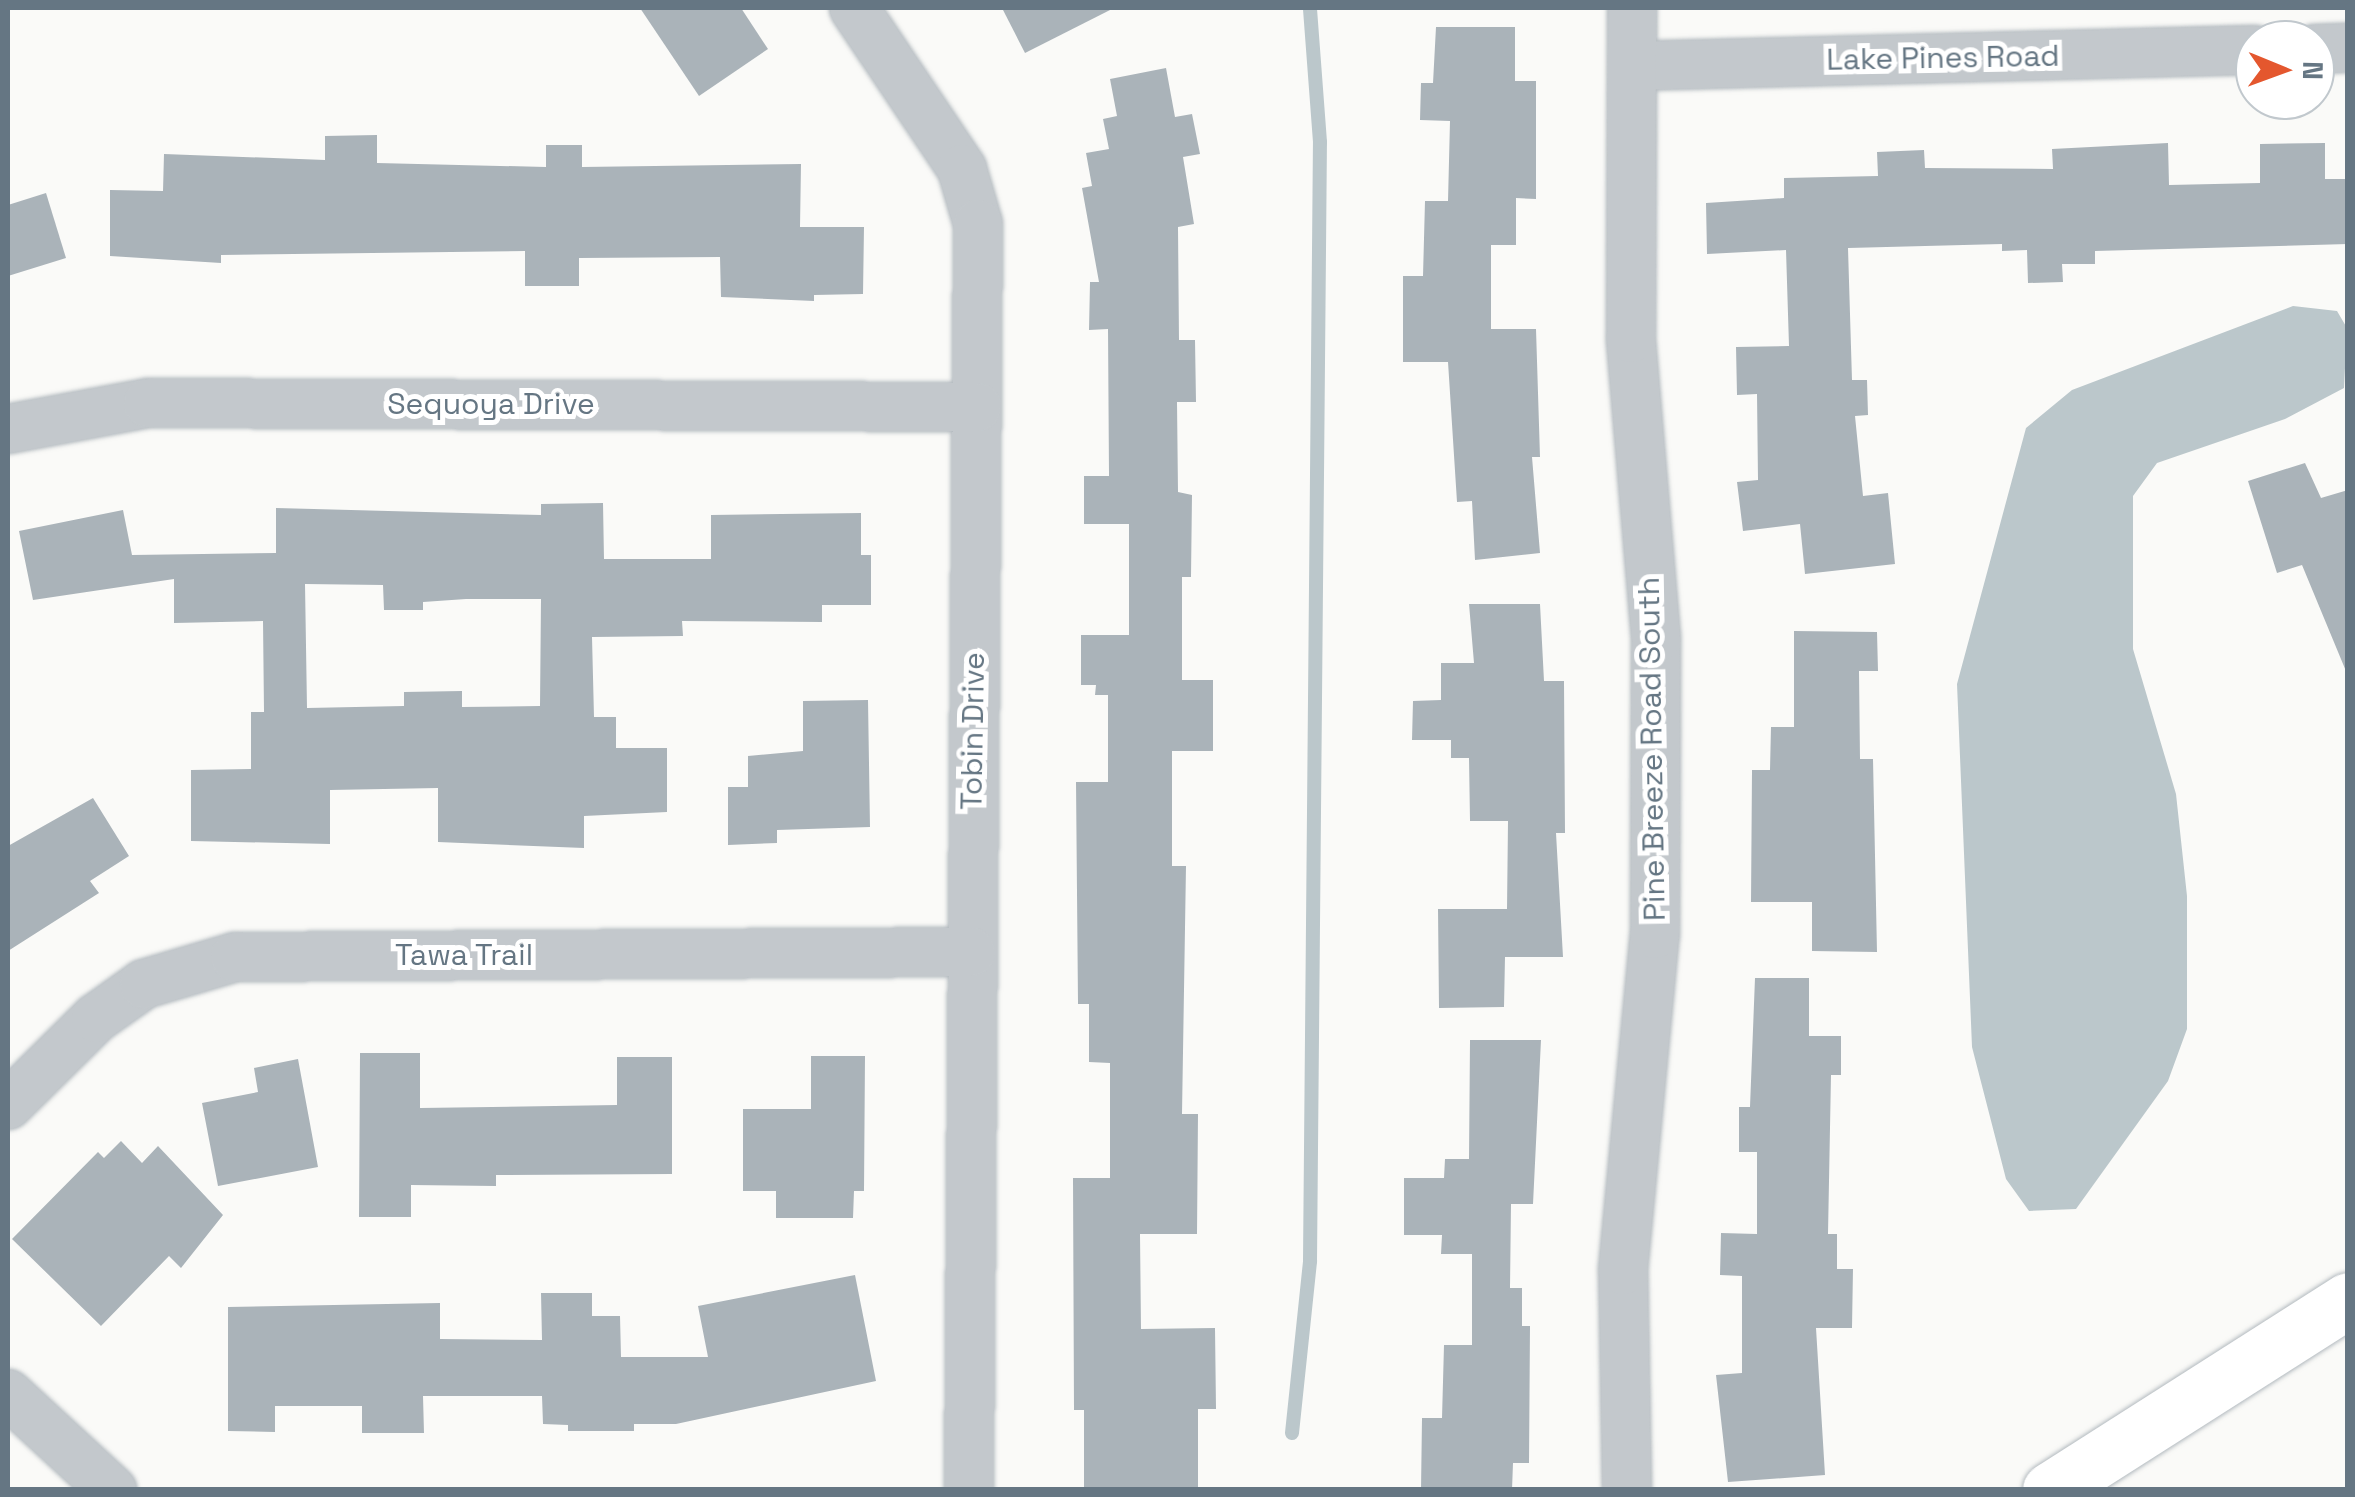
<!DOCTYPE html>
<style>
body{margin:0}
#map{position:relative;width:2355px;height:1497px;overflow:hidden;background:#fafaf8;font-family:"Space Grotesk",sans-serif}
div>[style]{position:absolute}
.water>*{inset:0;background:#bbc7cb}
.stream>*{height:14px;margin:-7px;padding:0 7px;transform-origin:7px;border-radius:7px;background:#bbc7cb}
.building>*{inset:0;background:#aab3b9}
.roads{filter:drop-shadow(0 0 2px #b3babf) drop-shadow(0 0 2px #b3babf)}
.minor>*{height:48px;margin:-24px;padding:0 24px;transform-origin:24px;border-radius:24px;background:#c3c8cc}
.secondary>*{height:55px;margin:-27.5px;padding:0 27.5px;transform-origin:27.5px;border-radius:27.5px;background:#fff}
span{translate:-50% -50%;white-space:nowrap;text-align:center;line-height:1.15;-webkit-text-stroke:10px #fff;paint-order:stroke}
.street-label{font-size:30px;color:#657683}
.frame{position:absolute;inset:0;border:10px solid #657683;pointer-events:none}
.north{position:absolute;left:2235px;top:20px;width:100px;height:100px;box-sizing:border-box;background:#fff;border:2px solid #c1c8cd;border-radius:50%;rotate:91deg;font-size:28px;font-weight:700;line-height:40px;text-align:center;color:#657683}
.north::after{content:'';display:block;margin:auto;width:35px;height:45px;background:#e4572e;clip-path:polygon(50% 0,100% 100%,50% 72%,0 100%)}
</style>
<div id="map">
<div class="water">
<i style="clip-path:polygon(2293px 306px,2337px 311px,2347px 328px,2344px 388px,2285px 419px,2157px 463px,2133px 496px,2133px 649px,2176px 794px,2187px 896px,2187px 1029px,2168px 1081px,2076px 1209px,2029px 1211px,2006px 1179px,1972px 1047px,1957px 684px,2026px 428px,2072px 390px)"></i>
</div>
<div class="stream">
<i style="left:1292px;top:1433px;width:173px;rotate:-84deg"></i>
<i style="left:1310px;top:1261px;width:1119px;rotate:-89.49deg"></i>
<i style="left:1320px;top:142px;width:134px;rotate:-94.3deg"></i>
</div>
<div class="building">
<i style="clip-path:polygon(640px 8px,741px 8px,768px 49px,699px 96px)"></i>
<i style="clip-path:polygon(1002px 8px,1114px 8px,1025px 53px)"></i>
<i style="clip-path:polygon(1436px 27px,1515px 27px,1515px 81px,1536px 81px,1536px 199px,1516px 198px,1516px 245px,1491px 245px,1491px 329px,1536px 329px,1540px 457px,1532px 457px,1540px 553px,1475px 560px,1472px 501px,1457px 502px,1448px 362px,1403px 362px,1403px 276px,1423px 276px,1425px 201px,1448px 201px,1450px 121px,1420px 120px,1421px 83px,1433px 83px)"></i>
<i style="clip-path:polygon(1166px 68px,1175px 117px,1192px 114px,1200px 154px,1183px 157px,1194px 224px,1178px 227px,1179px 340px,1195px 340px,1196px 402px,1177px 402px,1178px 492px,1192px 495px,1191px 577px,1182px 577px,1182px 680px,1213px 680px,1213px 751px,1172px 751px,1172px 866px,1186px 866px,1182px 1114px,1198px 1114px,1197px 1234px,1140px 1234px,1141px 1329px,1215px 1328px,1216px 1409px,1198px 1409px,1198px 1490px,1084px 1490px,1084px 1410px,1074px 1410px,1073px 1178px,1110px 1178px,1110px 1063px,1089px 1062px,1089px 1004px,1078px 1004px,1076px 782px,1108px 782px,1108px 695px,1095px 695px,1096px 685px,1081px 685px,1081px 635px,1129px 635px,1129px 524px,1084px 524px,1084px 476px,1109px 476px,1108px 329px,1089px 330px,1090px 282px,1099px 282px,1082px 188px,1092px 186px,1086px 153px,1109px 149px,1103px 119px,1117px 116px,1110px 79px)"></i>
<i style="clip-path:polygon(377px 135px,377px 163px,546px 167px,546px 145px,582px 145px,582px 167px,801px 164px,800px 227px,864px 227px,863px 294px,814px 295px,814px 301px,721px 297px,720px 257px,579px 258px,579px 286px,525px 286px,525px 251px,221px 255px,221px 263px,110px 256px,110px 190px,163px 191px,164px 154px,325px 160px,325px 136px)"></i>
<i style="clip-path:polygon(2168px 143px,2169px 185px,2260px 183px,2260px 144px,2325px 143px,2325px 179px,2348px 179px,2348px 244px,2095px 251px,2095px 264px,2062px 264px,2063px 282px,2028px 283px,2027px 250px,2002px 251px,2002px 244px,1848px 248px,1852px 380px,1867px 380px,1868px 415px,1855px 416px,1863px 496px,1888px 493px,1895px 564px,1805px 574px,1800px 524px,1743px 531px,1737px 482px,1758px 480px,1757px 394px,1737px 395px,1736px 347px,1789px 346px,1786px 250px,1707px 254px,1706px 203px,1784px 198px,1784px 178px,1878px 176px,1877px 152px,1924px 150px,1925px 168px,2053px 169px,2052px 149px)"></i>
<i style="clip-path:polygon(46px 193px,66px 258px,8px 276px,8px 205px)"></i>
<i style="clip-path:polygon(2305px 463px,2321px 498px,2348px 490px,2348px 676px,2302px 565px,2277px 573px,2248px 481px)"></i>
<i style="clip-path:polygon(evenodd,603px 503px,604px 559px,711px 559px,711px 515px,861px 513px,861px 555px,871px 555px,871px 605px,822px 605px,822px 622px,682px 621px,683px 636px,592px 637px,594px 717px,616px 717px,616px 748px,667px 748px,667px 812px,584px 816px,584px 848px,438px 842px,438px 788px,330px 790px,330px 844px,191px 841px,191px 770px,251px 769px,251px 712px,264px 712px,263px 621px,174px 623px,174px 579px,33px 600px,19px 531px,123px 510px,132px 555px,276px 553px,276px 508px,541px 515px,541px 504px,603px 503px,305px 584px,383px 585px,384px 610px,423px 610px,423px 602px,466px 599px,541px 599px,540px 706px,462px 707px,462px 691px,404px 692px,404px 706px,307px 708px,305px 584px)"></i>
<i style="clip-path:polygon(1469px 604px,1540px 604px,1544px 681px,1564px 681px,1565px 833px,1556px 833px,1563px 957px,1505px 957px,1504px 1007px,1439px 1008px,1438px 909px,1507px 909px,1508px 821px,1470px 821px,1469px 758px,1451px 758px,1451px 740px,1412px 740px,1413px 701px,1441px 700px,1441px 663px,1474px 663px)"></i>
<i style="clip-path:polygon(1794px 631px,1877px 632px,1878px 671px,1859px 671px,1860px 759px,1873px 759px,1877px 952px,1812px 951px,1812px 902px,1751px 902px,1752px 770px,1770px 770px,1771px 727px,1794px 727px)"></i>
<i style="clip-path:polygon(868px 700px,870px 827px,777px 830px,777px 843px,728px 845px,728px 787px,748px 787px,748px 756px,803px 751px,803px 701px)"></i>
<i style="clip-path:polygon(93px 798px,129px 856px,90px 881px,99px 893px,8px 951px,8px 846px)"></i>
<i style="clip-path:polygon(1755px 978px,1809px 978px,1809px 1036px,1841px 1036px,1841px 1075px,1831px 1075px,1828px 1234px,1837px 1234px,1837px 1269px,1853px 1269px,1852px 1328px,1816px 1328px,1825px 1475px,1728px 1482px,1716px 1375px,1742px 1373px,1742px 1276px,1720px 1275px,1721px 1233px,1757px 1234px,1757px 1152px,1739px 1152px,1739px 1107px,1750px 1107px)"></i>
<i style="clip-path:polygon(1470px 1040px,1541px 1040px,1533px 1204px,1511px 1204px,1510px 1288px,1522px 1288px,1522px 1326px,1530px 1326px,1529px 1463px,1513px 1463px,1512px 1490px,1421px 1490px,1422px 1418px,1442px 1418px,1444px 1345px,1472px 1345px,1472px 1254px,1441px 1254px,1442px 1235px,1404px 1235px,1404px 1178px,1444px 1178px,1445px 1159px,1469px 1159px)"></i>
<i style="clip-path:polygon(360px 1053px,420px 1053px,420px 1108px,617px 1105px,617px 1057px,672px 1057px,672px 1174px,496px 1175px,496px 1186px,411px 1185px,411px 1217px,359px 1217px)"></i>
<i style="clip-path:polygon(811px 1056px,865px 1056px,864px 1191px,854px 1191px,853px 1218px,776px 1218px,776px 1191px,743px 1191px,743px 1109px,811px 1109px)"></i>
<i style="clip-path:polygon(298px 1059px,318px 1167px,218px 1186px,202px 1103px,258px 1092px,254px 1068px)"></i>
<i style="clip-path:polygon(121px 1141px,142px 1163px,158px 1146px,223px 1215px,181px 1268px,169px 1256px,101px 1326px,12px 1239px,98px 1152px,104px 1158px)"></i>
<i style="clip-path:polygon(855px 1275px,876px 1381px,676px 1424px,634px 1424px,634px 1431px,568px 1431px,568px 1425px,543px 1424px,542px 1396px,423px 1396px,424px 1433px,362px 1433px,362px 1406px,275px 1406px,275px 1432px,228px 1431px,228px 1307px,440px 1303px,440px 1339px,542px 1340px,541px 1293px,592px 1293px,592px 1316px,620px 1316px,621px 1357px,708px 1357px,698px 1306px)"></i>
</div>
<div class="roads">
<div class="minor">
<i style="left:854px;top:8px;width:194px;rotate:56.1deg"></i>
<i style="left:962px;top:169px;width:57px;rotate:73.8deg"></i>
<i style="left:978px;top:224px;width:1266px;rotate:90.41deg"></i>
<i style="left:2315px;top:49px;width:33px;rotate:-2deg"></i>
<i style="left:1632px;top:66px;width:623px;rotate:-1.47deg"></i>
<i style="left:8px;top:429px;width:142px;rotate:-10.5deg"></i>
<i style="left:148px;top:403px;width:829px;rotate:0.28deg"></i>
<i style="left:8px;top:1105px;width:124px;rotate:-44.7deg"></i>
<i style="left:96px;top:1018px;width:59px;rotate:-35.3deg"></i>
<i style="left:144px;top:984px;width:95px;rotate:-16.5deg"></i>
<i style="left:235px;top:957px;width:736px;rotate:-0.39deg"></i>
<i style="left:8px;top:1394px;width:142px;rotate:42.7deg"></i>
<i style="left:1627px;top:1490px;width:220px;rotate:-91deg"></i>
<i style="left:1623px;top:1270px;width:338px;rotate:-84.6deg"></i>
<i style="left:1655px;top:934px;width:296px;rotate:-89.8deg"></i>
<i style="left:1656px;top:638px;width:301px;rotate:-94.8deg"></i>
<i style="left:1631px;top:338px;width:330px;rotate:-89.8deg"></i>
</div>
<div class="secondary">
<i style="left:2050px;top:1490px;width:353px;rotate:-32.5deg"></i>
</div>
</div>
<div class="street-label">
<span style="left:1943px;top:58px;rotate:-1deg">Lake Pines Road</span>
<span style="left:491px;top:404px">Sequoya Drive</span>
<span style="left:973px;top:731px;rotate:-89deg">Tobin Drive</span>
<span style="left:1652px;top:749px;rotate:-91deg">Pine Breeze Road South</span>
<span style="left:464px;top:955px">Tawa Trail</span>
</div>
<div class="frame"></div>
<div class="north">N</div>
</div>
